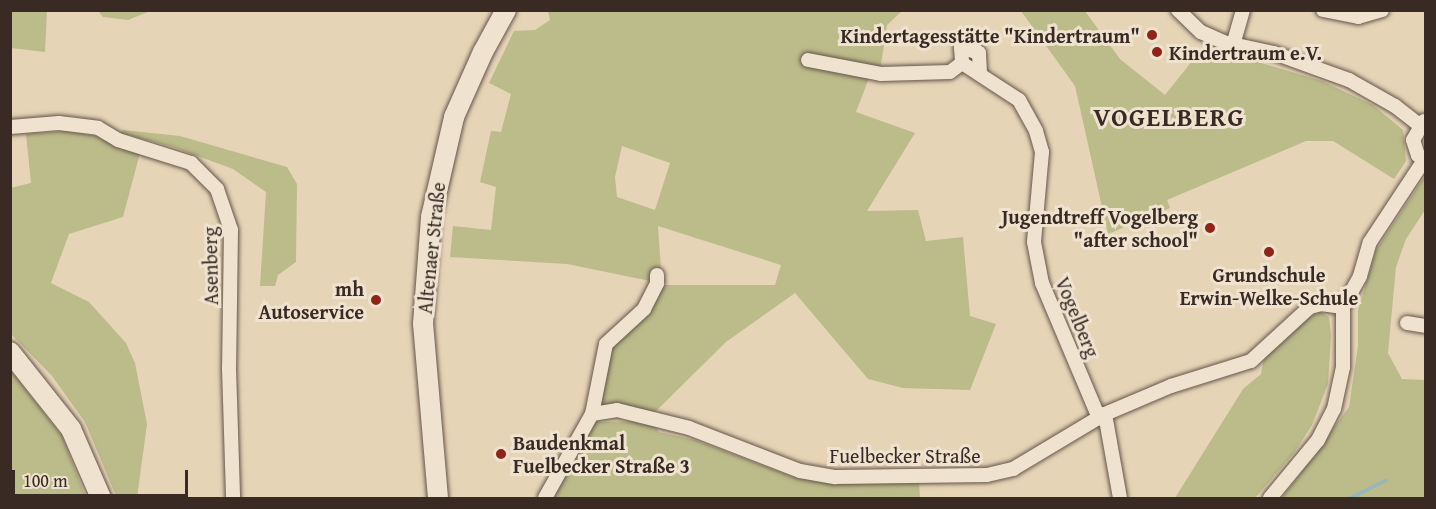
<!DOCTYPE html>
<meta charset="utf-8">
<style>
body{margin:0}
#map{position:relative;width:1436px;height:509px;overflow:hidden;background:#e6d4b7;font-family:"Gentium Book Plus",serif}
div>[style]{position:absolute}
.green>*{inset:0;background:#bcbb8a}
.stream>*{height:4px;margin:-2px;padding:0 2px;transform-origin:2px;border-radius:2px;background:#99b7b7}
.roads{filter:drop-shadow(0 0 2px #645549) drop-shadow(0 0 2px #645549)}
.minor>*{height:14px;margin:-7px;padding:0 7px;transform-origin:7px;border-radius:7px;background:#efe3d0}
.secondary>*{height:20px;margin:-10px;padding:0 10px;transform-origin:10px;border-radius:10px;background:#efe3d0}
.dots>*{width:16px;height:16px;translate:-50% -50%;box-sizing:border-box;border:3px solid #efe3d0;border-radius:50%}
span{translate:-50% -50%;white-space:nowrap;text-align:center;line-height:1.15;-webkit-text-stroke:6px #efe3d0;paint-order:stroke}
.poi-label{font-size:20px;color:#392b24;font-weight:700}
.right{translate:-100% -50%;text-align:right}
.left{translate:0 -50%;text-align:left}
.street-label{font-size:20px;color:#392b24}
.district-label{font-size:26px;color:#392b24;font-weight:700;letter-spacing:1.5px}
.frame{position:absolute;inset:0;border:12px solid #392b24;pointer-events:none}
.scale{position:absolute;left:12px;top:470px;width:176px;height:27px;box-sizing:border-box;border:3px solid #392b24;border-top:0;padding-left:8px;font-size:18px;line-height:21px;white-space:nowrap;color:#392b24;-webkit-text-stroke:4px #efe3d0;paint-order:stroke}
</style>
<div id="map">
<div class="green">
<i style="clip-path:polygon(11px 10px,47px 11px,45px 52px,11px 48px)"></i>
<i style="clip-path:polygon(98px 11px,150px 10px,150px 11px,128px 20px,103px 17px)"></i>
<i style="clip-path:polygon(evenodd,548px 11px,902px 11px,887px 25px,880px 71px,872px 70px,856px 112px,915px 133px,867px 211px,918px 210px,926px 241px,963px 237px,970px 316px,996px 324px,970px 390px,903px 388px,868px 379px,795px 293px,726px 342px,655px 412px,602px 405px,609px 344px,660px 285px,775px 285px,781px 265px,658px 226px,661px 269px,655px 282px,567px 264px,450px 257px,453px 226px,491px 230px,496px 187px,480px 182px,491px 131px,501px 132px,511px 94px,489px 83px,514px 31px,535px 30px,550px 20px,548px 11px,622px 146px,670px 163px,655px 210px,617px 197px,615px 177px,622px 146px)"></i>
<i style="clip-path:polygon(1021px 11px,1085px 11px,1120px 59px,1165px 95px,1204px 46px,1322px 81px,1373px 105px,1403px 130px,1406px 161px,1394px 179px,1333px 141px,1306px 141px,1167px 200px,1170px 208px,1108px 234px,1075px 86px)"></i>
<i style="clip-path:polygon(123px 130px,180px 136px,287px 167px,297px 184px,296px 262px,278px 275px,275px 286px,260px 286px,266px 192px,233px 169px,173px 147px,121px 133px)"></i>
<i style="clip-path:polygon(67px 131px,96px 136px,140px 153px,123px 217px,69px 234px,51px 283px,89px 302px,126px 343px,135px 363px,147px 424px,137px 498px,117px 498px,85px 422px,52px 376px,11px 334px,10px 188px,31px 183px,26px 134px)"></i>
<i style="clip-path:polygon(1425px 176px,1425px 210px,1406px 239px,1396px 267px,1388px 353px,1402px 379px,1425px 380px,1425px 498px,1282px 498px,1349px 407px,1358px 346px,1358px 310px,1376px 250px)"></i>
<i style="clip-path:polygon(1320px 312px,1329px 317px,1331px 335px,1328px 384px,1312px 425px,1294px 453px,1255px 498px,1175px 498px,1243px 389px,1261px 374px,1264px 357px,1308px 318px)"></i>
<i style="clip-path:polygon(10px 370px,62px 436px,86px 498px,11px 498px)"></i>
<i style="clip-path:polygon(652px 421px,659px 432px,695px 440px,793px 477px,919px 482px,920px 498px,554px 498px,594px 422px)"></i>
</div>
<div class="stream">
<i style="left:1351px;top:498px;width:39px;rotate:-27deg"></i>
</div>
<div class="roads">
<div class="minor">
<i style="left:1178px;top:10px;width:32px;rotate:44deg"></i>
<i style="left:1201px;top:32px;width:24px;rotate:24deg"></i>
<i style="left:1223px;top:42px;width:52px;rotate:12.2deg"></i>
<i style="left:1274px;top:53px;width:80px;rotate:19.8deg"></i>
<i style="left:1349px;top:80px;width:53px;rotate:29.5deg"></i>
<i style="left:1395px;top:106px;width:31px;rotate:38deg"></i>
<i style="left:1323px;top:10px;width:36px;rotate:11deg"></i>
<i style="left:1358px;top:17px;width:25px;rotate:-16deg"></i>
<i style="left:1233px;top:45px;width:36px;rotate:-74deg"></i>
<i style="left:808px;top:60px;width:74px;rotate:10.9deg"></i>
<i style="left:881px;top:74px;width:69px;rotate:-1.7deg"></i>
<i style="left:950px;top:72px;width:15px;rotate:-37deg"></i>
<i style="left:980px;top:73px;width:20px;rotate:-93deg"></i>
<i style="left:979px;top:53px;width:19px;rotate:-162deg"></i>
<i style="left:961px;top:47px;width:16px;rotate:86deg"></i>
<i style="left:962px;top:63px;width:68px;rotate:33deg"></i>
<i style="left:1019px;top:100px;width:35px;rotate:61deg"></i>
<i style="left:1036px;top:131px;width:22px;rotate:74deg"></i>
<i style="left:1042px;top:152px;width:90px;rotate:95.1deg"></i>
<i style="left:1034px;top:242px;width:42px;rotate:79deg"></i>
<i style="left:1042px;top:283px;width:147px;rotate:67.1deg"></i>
<i style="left:1424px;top:121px;width:22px;rotate:120deg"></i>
<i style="left:1413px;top:140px;width:16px;rotate:72deg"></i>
<i style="left:1418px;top:155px;width:10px;rotate:37deg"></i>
<i style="left:10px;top:127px;width:49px;rotate:-4.7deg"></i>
<i style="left:59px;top:123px;width:39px;rotate:7deg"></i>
<i style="left:98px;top:128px;width:23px;rotate:31deg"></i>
<i style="left:118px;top:140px;width:77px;rotate:17.5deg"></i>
<i style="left:191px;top:163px;width:37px;rotate:45deg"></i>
<i style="left:217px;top:189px;width:43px;rotate:71.1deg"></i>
<i style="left:231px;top:230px;width:138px;rotate:90.8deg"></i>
<i style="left:229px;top:368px;width:130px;rotate:88.2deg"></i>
<i style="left:1407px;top:323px;width:19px;rotate:9deg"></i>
<i style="left:592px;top:414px;width:71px;rotate:-78.7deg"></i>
<i style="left:606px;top:344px;width:52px;rotate:-42.6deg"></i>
<i style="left:644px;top:309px;width:29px;rotate:-63deg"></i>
<i style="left:657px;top:283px;width:8px;rotate:-90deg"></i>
<i style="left:1105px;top:414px;width:85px;rotate:79.9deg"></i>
<i style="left:545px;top:498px;width:96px;rotate:-60.8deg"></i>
<i style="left:592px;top:414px;width:25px;rotate:-9deg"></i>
<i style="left:617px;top:410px;width:74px;rotate:14deg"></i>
<i style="left:689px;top:428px;width:119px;rotate:21.2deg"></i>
<i style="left:800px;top:471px;width:36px;rotate:10deg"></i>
<i style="left:835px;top:477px;width:152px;rotate:-0.8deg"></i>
<i style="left:987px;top:475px;width:27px;rotate:-13deg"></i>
<i style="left:1013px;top:469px;width:107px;rotate:-30.9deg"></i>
<i style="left:1105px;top:414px;width:72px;rotate:-23deg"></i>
<i style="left:1171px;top:386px;width:84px;rotate:-17.4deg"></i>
<i style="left:1251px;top:361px;width:80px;rotate:-42.5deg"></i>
<i style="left:1310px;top:307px;width:11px;rotate:-15deg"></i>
<i style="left:1321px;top:304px;width:22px;rotate:8deg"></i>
<i style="left:1270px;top:498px;width:75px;rotate:-50.4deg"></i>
<i style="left:1318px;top:440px;width:35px;rotate:-63deg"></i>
<i style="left:1334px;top:409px;width:43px;rotate:-77.9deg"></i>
<i style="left:1343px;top:367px;width:60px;rotate:-90deg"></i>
<i style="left:1343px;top:307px;width:35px;rotate:-61deg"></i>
<i style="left:1360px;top:276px;width:35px;rotate:-74deg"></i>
<i style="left:1370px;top:242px;width:98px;rotate:-56.6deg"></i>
</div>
<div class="secondary">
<i style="left:10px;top:352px;width:98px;rotate:51.6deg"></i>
<i style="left:71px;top:429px;width:75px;rotate:66.5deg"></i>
<i style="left:438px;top:498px;width:175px;rotate:-94.9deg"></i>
<i style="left:423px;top:324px;width:107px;rotate:-85.7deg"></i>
<i style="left:431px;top:217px;width:103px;rotate:-77deg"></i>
<i style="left:454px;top:117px;width:71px;rotate:-66deg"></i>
<i style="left:483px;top:52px;width:48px;rotate:-61.3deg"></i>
</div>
</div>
<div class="dots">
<i style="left:1152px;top:35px;background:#8f2418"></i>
<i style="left:1157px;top:52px;background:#8f2418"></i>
<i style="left:1210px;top:228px;background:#8f2418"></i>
<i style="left:1269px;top:252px;background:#8f2418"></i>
<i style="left:376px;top:300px;background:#8f2418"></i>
<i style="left:501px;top:454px;background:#8f2418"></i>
</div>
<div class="poi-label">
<span class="right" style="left:1140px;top:35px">Kindertagesstätte "Kindertraum"</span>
<span class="left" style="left:1169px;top:52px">Kindertraum e.V.</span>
<span class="right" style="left:1198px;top:228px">Jugendtreff Vogelberg<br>"after school"</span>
<span style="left:1269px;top:286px">Grundschule<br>Erwin-Welke-Schule</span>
<span class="right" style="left:364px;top:300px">mh<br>Autoservice</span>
<span class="left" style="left:513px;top:454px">Baudenkmal<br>Fuelbecker Straße 3</span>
</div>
<div class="street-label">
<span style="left:431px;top:248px;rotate:-84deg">Altenaer Straße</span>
<span style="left:210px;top:266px;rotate:-91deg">Asenberg</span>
<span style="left:1078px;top:317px;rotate:68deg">Vogelberg</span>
<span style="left:905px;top:455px">Fuelbecker Straße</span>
</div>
<div class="district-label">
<span style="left:1169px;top:117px">VOGELBERG</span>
</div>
<div class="frame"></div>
<div class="scale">100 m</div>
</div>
